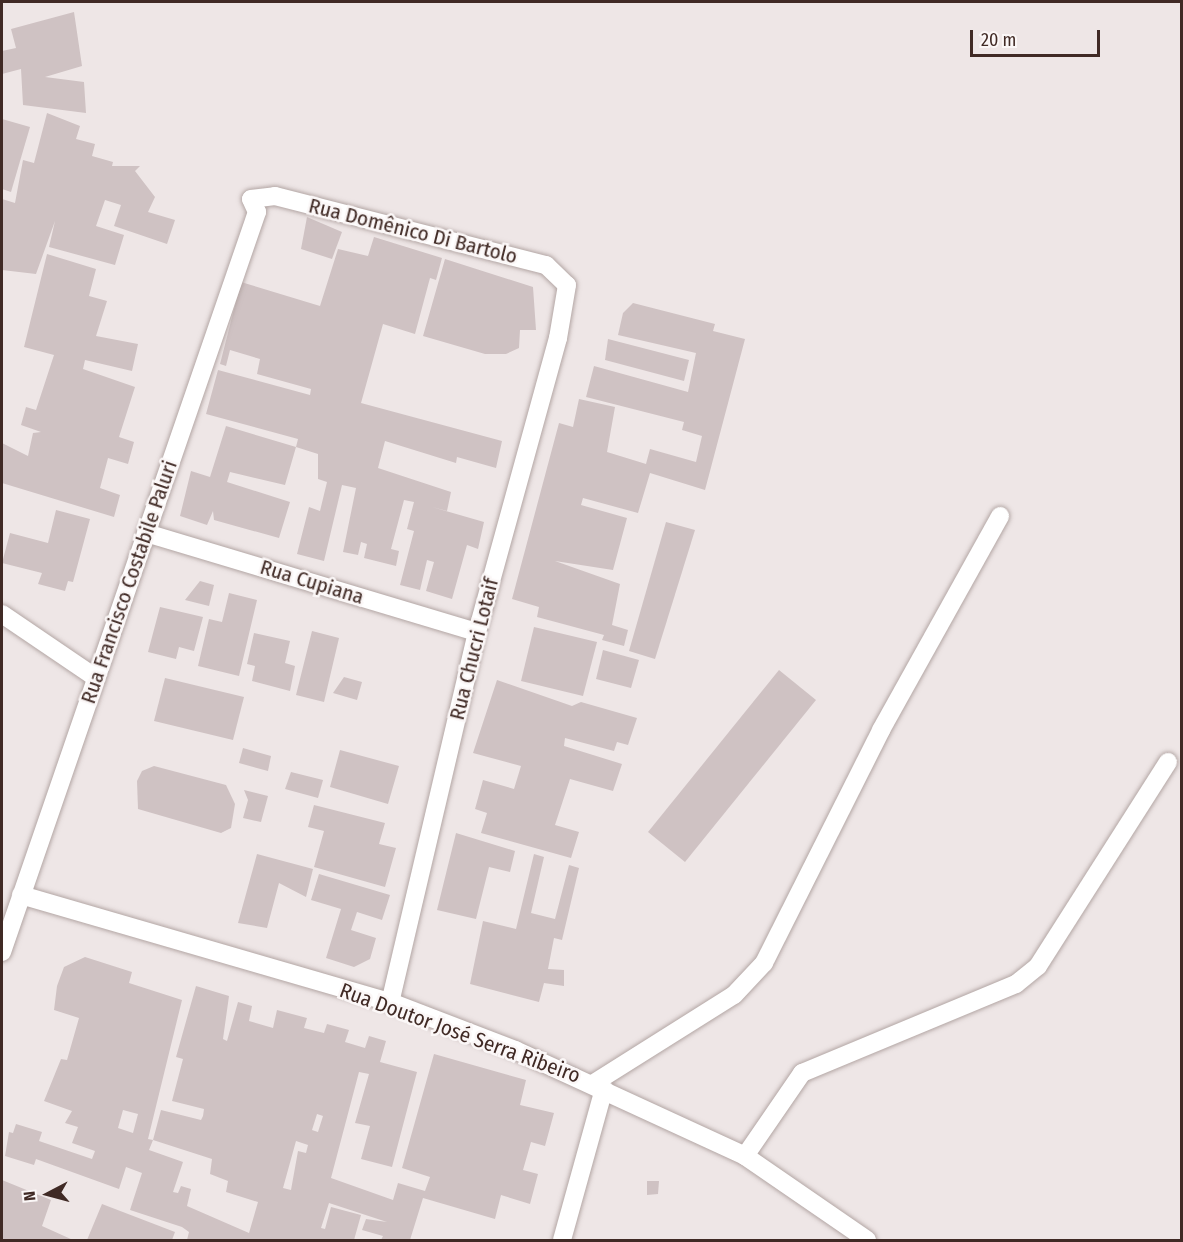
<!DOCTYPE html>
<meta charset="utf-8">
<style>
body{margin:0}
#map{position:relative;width:1183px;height:1242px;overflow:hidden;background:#eee6e6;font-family:"Fira Sans Condensed",sans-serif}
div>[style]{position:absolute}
.building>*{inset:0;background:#cfc2c3}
.roads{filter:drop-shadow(0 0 2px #b3a6a4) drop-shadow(0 0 2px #b3a6a4)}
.minor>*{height:18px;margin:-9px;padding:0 9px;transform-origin:9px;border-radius:9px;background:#fff}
span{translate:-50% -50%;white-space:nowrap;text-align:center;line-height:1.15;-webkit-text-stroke:5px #fbf7f7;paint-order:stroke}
.street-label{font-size:21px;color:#402a25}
.frame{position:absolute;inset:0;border:3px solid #402a25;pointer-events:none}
.north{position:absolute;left:18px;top:1164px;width:60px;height:60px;-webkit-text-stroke:4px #fbf7f7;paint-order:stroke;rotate:264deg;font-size:16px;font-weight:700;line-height:24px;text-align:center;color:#402a25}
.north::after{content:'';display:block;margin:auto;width:21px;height:27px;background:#402a25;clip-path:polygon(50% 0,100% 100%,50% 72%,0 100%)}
.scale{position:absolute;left:970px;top:30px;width:130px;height:27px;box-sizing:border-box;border:3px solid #402a25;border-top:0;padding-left:8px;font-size:18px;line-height:21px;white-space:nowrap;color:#402a25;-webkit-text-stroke:4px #fbf7f7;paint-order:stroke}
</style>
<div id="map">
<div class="building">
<i style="clip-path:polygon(74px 12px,82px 66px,45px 77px,84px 82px,86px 113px,23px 105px,21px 69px,2px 74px,2px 51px,16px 48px,11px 29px)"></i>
<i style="clip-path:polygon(47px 113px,80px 126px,76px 139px,95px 144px,92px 156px,113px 162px,112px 166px,140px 166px,135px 171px,155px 197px,148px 212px,175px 220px,167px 244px,114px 226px,121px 205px,105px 200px,96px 226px,124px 235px,115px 265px,49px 247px,55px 221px,36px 274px,2px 270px,2px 199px,15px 203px,23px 160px,34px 163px)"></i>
<i style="clip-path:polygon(2px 119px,30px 127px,11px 192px,2px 189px)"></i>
<i style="clip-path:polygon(307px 217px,342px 232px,332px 259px,301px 249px)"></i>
<i style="clip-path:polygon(374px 237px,442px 258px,436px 280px,430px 278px,415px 334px,383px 324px,361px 403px,502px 441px,496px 468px,457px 457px,456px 463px,385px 441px,378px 468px,451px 492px,447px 511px,432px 507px,484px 522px,478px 549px,467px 545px,452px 599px,426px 591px,434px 562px,427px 560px,420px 590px,400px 585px,414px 531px,407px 529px,414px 502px,404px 500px,391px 549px,399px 551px,396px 566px,364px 558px,367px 544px,361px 542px,358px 555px,343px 552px,356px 488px,342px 485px,324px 561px,297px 554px,309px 507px,320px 511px,327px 482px,318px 479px,318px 454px,296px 447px,285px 485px,230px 472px,227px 482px,290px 502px,279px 538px,214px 520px,213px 511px,207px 525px,180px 516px,191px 471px,210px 477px,226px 426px,296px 447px,298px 439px,206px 414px,218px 370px,310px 395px,311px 389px,257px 374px,260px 359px,230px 350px,226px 366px,220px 364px,241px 282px,320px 306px,338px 249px,368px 256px)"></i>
<i style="clip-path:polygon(47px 254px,96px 269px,89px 296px,107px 301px,96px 336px,138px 344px,132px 371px,85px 360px,83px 369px,135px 387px,119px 437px,134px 442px,128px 464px,108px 458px,100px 488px,120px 495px,114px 517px,2px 483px,2px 443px,28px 456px,33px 433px,41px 432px,21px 425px,26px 407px,36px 410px,54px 355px,24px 347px)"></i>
<i style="clip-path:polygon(445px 259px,533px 287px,536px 330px,520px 330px,519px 348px,506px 354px,485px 354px,423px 336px)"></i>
<i style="clip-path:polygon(633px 303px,715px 324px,713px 331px,745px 339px,705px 490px,650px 473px,638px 513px,583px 498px,581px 505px,627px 518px,613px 570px,555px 561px,620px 584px,612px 625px,628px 630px,624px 646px,602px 640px,604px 635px,537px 617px,539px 607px,512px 599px,559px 423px,573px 427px,579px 399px,615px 407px,607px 452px,646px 464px,650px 449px,696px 462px,702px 436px,682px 430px,684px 422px,586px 397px,594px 366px,688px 392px,696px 353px,618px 335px,623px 313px)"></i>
<i style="clip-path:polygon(608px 339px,689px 360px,684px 381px,605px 360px)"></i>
<i style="clip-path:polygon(56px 510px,90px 519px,73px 582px,68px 581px,65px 591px,38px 584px,42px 573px,2px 563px,10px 533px,48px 543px)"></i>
<i style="clip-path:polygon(666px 522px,695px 530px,655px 659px,629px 651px)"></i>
<i style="clip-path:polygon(200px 581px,214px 585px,209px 606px,185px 600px)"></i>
<i style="clip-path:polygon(229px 593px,257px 600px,239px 676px,198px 666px,209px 619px,222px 622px)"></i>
<i style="clip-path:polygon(160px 607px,203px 617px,194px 651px,179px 647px,176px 659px,148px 652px)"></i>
<i style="clip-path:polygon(534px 627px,597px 642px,583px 696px,521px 681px)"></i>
<i style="clip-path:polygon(312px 631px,339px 638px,324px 702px,296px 695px)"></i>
<i style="clip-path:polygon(254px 633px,290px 641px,285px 663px,295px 666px,290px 691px,252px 681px,255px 666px,247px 664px)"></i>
<i style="clip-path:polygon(603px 650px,639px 660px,631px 688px,596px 679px)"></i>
<i style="clip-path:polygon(779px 670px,816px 700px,685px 862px,648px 832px)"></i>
<i style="clip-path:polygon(344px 677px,362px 682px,357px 700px,333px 693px)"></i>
<i style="clip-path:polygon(165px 678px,244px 697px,233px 740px,154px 721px)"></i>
<i style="clip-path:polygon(497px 680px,572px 706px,581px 702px,637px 718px,628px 745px,617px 742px,614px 751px,565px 738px,564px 746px,622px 764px,613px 791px,570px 779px,555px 825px,579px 832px,571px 858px,481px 833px,487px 813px,475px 809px,483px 780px,514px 789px,521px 766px,473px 753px)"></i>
<i style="clip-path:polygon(243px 748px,271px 756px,268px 771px,239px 763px)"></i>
<i style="clip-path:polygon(340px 750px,399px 766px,388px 804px,330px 787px)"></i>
<i style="clip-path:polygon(154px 766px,226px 785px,235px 804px,231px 828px,221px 833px,138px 809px,137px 781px,142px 771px)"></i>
<i style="clip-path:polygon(291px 772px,323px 780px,318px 798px,285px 789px)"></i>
<i style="clip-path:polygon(244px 790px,268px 796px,261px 822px,243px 818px,248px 800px)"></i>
<i style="clip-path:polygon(314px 805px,385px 823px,379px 844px,396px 848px,385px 887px,314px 867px,324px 831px,308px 827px)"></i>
<i style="clip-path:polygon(456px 833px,515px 851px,510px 872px,489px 867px,476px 919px,437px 910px)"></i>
<i style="clip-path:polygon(257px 854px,313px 869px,306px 897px,279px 883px,267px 928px,238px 923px)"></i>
<i style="clip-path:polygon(534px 854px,544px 857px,531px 913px,555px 919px,569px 865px,579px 868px,562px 940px,554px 938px,548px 969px,564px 970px,564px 986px,544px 983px,539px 1002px,470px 984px,483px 921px,516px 929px)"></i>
<i style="clip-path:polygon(319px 874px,390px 895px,382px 920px,357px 912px,351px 930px,376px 938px,370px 959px,354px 967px,326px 958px,341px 909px,311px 900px)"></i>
<i style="clip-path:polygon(evenodd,85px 957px,132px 972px,129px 983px,182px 1000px,148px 1139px,153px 1140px,149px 1150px,183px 1162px,173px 1192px,178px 1193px,181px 1186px,191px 1189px,187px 1206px,249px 1233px,258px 1202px,226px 1192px,228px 1181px,210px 1174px,212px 1159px,153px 1140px,161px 1110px,201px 1120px,203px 1116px,204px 1109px,172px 1101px,183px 1059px,176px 1057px,196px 986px,229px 996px,223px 1039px,227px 1041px,238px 1002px,252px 1006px,249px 1021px,273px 1028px,277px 1010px,307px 1018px,304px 1028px,324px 1033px,327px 1024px,349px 1030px,345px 1042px,365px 1048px,369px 1036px,386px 1041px,380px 1062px,417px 1072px,392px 1167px,361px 1159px,370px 1126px,355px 1123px,369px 1074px,359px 1072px,331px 1178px,393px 1200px,398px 1183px,425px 1191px,430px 1177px,402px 1168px,434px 1054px,526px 1080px,520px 1105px,554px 1113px,545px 1146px,531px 1142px,523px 1170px,538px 1174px,530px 1204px,501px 1195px,495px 1219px,423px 1198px,410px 1240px,381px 1240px,383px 1236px,362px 1230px,366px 1219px,387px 1222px,329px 1203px,321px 1228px,325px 1229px,331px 1207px,361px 1215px,354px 1240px,187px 1240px,189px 1232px,182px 1227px,130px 1210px,142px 1173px,126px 1167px,119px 1189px,36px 1159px,34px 1165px,5px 1156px,9px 1132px,13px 1133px,16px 1124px,42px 1132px,39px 1141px,92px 1159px,95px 1151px,72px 1143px,78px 1127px,65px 1123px,72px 1111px,44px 1101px,61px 1059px,67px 1060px,79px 1018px,54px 1010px,57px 986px,64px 967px,85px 957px,123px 1110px,138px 1114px,133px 1133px,118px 1128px,123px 1110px,85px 957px,317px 1114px,323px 1116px,318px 1132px,312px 1130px,317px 1114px,85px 957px,296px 1141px,308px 1145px,306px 1153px,298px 1151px,291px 1190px,283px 1188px,296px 1141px)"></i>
<i style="clip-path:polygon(2px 1180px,51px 1200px,42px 1226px,73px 1240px,2px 1240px)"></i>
<i style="clip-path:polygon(647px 1181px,659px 1181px,658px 1194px,647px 1195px)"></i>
<i style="clip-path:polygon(102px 1204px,175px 1232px,172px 1240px,87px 1240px)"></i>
</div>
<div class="roads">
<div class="minor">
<i style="left:146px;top:533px;width:345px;rotate:16.7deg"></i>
<i style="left:2px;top:614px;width:114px;rotate:34.2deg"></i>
<i style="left:21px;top:895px;width:384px;rotate:16.2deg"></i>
<i style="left:390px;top:1002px;width:134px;rotate:21deg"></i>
<i style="left:515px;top:1050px;width:253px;rotate:24.7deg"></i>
<i style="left:745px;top:1156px;width:148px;rotate:34.5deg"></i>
<i style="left:2px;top:952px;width:783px;rotate:-70.99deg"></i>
<i style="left:257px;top:212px;width:14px;rotate:-115deg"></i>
<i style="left:251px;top:199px;width:24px;rotate:-7deg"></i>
<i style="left:275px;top:196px;width:280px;rotate:14.3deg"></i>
<i style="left:546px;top:265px;width:29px;rotate:44deg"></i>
<i style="left:567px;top:285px;width:54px;rotate:99.6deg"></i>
<i style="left:558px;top:338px;width:305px;rotate:105.4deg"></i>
<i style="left:477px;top:632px;width:380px;rotate:103.2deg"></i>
<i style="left:594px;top:1083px;width:165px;rotate:-32.2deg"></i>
<i style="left:734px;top:995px;width:44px;rotate:-46.8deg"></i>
<i style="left:764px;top:963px;width:261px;rotate:-63.3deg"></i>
<i style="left:881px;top:730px;width:245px;rotate:-60.9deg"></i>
<i style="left:745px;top:1156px;width:101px;rotate:-55.5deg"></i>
<i style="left:802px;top:1073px;width:232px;rotate:-22.6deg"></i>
<i style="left:1016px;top:984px;width:28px;rotate:-39deg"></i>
<i style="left:1038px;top:966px;width:242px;rotate:-57.5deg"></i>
<i style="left:562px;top:1240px;width:157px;rotate:-74.5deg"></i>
</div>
</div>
<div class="street-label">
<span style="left:413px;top:231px;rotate:14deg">Rua Domênico Di Bartolo</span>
<span style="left:129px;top:582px;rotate:-71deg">Rua Francisco Costabile Paluri</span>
<span style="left:312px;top:582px;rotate:17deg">Rua Cupiana</span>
<span style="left:474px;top:649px;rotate:-76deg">Rua Chucri Lotaif</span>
<span style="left:460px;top:1033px;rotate:20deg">Rua Doutor José Serra Ribeiro</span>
</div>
<div class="frame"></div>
<div class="north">N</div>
<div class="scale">20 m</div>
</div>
